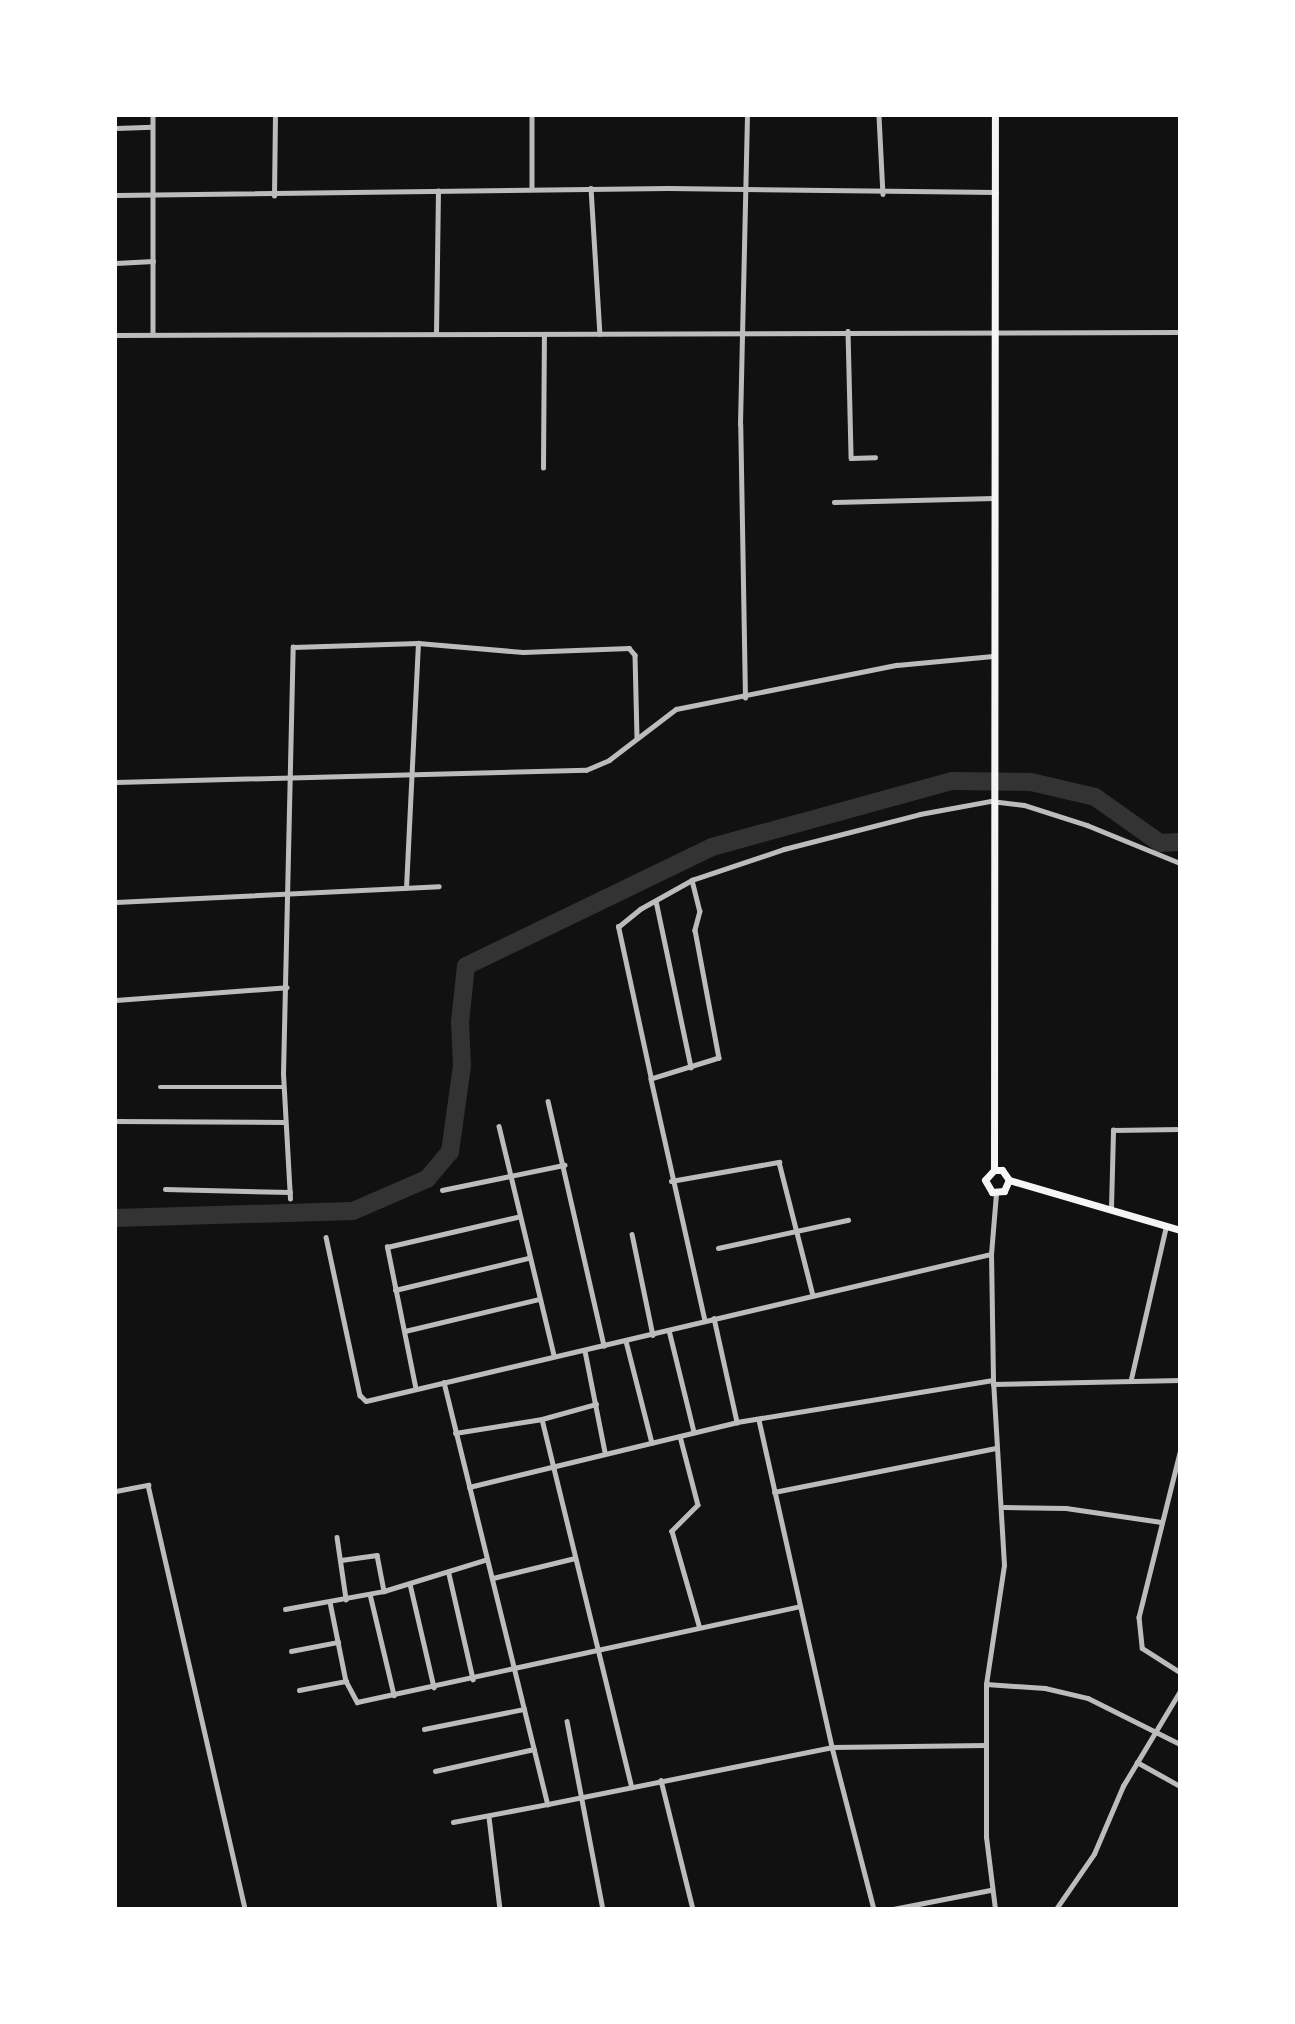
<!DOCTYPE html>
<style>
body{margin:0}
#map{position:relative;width:1295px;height:2024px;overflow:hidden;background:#111;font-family:Rubik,sans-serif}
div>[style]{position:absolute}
.river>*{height:18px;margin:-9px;padding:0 9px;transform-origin:9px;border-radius:9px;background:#333}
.minor>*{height:4.5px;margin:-2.25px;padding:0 2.25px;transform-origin:2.25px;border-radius:2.25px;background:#bcbcbc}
.tertiary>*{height:5px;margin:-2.5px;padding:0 2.5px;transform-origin:2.5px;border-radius:2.5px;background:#bcbcbc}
.primary>*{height:7px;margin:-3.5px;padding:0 3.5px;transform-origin:3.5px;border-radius:3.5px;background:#f5f5f5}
span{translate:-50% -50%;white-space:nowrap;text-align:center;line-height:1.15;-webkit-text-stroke:7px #fff;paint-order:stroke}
.frame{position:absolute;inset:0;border:117px solid #fff;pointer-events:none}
</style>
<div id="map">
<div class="river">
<i style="left:116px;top:1218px;width:237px;rotate:-1.7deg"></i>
<i style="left:353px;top:1211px;width:81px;rotate:-23.4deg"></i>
<i style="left:427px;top:1179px;width:35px;rotate:-50deg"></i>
<i style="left:450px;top:1152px;width:87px;rotate:-82.1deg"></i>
<i style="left:462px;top:1066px;width:44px;rotate:-92.6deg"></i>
<i style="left:460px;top:1022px;width:56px;rotate:-83.9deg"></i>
<i style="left:466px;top:966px;width:273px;rotate:-25.8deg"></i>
<i style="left:712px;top:847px;width:249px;rotate:-15.4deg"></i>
<i style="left:952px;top:781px;width:79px;rotate:0.7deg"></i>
<i style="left:1031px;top:782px;width:66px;rotate:13.2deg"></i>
<i style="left:1095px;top:797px;width:80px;rotate:35.3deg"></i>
<i style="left:1160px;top:843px;width:20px;rotate:-3deg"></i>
</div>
<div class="minor">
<i style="left:153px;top:116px;width:217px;rotate:90deg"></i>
<i style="left:532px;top:116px;width:73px;rotate:90deg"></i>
<i style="left:879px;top:116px;width:78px;rotate:87.1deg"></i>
<i style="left:116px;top:128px;width:36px;rotate:-2deg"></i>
<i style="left:591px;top:188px;width:146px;rotate:86.5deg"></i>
<i style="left:116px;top:195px;width:552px;rotate:-0.73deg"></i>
<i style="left:668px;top:188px;width:328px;rotate:0.7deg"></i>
<i style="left:274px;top:196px;width:80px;rotate:-89.3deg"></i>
<i style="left:116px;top:263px;width:37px;rotate:-3deg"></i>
<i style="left:848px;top:331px;width:127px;rotate:88.6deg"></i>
<i style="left:851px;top:458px;width:24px;rotate:-2deg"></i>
<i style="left:436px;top:333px;width:142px;rotate:-89.2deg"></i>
<i style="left:116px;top:335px;width:1064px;rotate:-0.16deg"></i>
<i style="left:543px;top:468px;width:133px;rotate:-89.6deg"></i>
<i style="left:834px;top:502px;width:160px;rotate:-1.4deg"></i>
<i style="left:745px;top:698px;width:274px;rotate:-91deg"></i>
<i style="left:740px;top:424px;width:308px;rotate:-88.7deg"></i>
<i style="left:116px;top:782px;width:470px;rotate:-1.5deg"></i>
<i style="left:586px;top:770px;width:25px;rotate:-23deg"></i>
<i style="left:609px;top:760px;width:84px;rotate:-37.3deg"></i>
<i style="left:676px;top:709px;width:225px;rotate:-11.3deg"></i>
<i style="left:897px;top:665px;width:96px;rotate:-5.4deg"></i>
<i style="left:692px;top:880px;width:32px;rotate:76deg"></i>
<i style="left:700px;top:911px;width:20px;rotate:105deg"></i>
<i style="left:695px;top:930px;width:130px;rotate:79.4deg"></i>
<i style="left:719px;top:1058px;width:71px;rotate:162.8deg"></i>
<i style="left:651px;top:1079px;width:248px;rotate:77.4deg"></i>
<i style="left:406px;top:888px;width:245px;rotate:-87.2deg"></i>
<i style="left:656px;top:901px;width:170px;rotate:78.1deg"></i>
<i style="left:116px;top:902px;width:323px;rotate:-2.8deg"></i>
<i style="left:116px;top:1000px;width:171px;rotate:-4.3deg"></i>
<i style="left:651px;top:1079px;width:156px;rotate:-102.2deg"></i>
<i style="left:618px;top:927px;width:28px;rotate:-39deg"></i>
<i style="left:640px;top:909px;width:60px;rotate:-29.1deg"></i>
<i style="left:692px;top:880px;width:97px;rotate:-18.6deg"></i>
<i style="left:784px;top:849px;width:140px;rotate:-14.4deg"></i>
<i style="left:920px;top:814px;width:72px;rotate:-10.4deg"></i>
<i style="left:991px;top:801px;width:33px;rotate:7deg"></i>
<i style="left:1024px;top:805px;width:66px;rotate:17.6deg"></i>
<i style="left:1087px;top:825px;width:100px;rotate:22.2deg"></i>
<i style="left:160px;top:1087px;width:124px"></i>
<i style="left:548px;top:1101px;width:251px;rotate:77.1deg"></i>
<i style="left:116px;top:1121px;width:169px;rotate:0.3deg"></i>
<i style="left:499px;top:1126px;width:236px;rotate:76.5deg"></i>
<i style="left:671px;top:1181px;width:110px;rotate:-10deg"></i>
<i style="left:779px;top:1162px;width:137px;rotate:75.7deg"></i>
<i style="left:165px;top:1189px;width:125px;rotate:1.4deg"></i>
<i style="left:442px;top:1190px;width:125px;rotate:-11.6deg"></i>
<i style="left:290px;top:1199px;width:125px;rotate:-93.2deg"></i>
<i style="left:283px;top:1074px;width:427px;rotate:-88.7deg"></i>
<i style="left:293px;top:647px;width:125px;rotate:-1.8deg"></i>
<i style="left:418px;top:643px;width:105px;rotate:4.9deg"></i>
<i style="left:523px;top:652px;width:106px;rotate:-2.2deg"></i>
<i style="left:629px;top:648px;width:9px;rotate:49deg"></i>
<i style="left:635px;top:655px;width:83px;rotate:88.6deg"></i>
<i style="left:1111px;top:1208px;width:78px;rotate:-88.5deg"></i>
<i style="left:1113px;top:1130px;width:67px;rotate:-0.9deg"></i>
<i style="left:632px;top:1234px;width:103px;rotate:78.3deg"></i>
<i style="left:326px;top:1237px;width:162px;rotate:77.9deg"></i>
<i style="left:360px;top:1395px;width:8px;rotate:45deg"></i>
<i style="left:366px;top:1401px;width:642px;rotate:-13.24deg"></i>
<i style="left:718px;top:1248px;width:133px;rotate:-12.2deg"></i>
<i style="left:395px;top:1290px;width:137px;rotate:-13.5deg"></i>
<i style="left:714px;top:1318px;width:107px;rotate:77.5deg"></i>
<i style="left:669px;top:1330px;width:105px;rotate:76.2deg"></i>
<i style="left:405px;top:1331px;width:138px;rotate:-13.4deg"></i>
<i style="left:626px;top:1341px;width:105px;rotate:75.7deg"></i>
<i style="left:585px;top:1351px;width:103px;rotate:78.8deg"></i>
<i style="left:1131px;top:1379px;width:157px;rotate:-77.1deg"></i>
<i style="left:444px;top:1382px;width:435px;rotate:76.2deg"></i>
<i style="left:548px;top:1804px;width:290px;rotate:-11.3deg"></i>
<i style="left:832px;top:1747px;width:154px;rotate:-0.7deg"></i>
<i style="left:993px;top:1384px;width:187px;rotate:-1.2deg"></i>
<i style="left:415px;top:1386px;width:142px;rotate:-101.4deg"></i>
<i style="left:387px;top:1247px;width:133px;rotate:-13deg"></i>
<i style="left:542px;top:1419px;width:379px;rotate:76.3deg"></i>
<i style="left:759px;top:1420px;width:335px;rotate:77.4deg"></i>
<i style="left:832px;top:1747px;width:167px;rotate:75.5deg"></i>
<i style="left:455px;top:1433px;width:88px;rotate:-9.1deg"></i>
<i style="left:542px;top:1419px;width:56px;rotate:-15.5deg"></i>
<i style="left:680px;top:1436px;width:71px;rotate:75.4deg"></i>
<i style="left:698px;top:1505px;width:37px;rotate:135deg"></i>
<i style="left:672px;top:1531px;width:98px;rotate:74deg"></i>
<i style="left:1180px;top:1453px;width:169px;rotate:104deg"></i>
<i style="left:1139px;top:1617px;width:31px;rotate:84deg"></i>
<i style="left:1142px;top:1648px;width:45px;rotate:32.3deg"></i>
<i style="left:469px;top:1487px;width:276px;rotate:-13.6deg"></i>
<i style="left:737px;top:1422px;width:259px;rotate:-9.3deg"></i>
<i style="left:116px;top:1491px;width:33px;rotate:-11deg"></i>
<i style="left:148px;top:1485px;width:435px;rotate:77.1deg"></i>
<i style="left:774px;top:1492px;width:227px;rotate:-11.2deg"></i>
<i style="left:1004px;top:1507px;width:62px;rotate:0.9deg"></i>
<i style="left:1066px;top:1508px;width:96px;rotate:8.4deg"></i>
<i style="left:337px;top:1537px;width:63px;rotate:81.7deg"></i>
<i style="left:341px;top:1560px;width:36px;rotate:-8deg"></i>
<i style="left:377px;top:1555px;width:37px;rotate:79deg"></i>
<i style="left:449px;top:1574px;width:108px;rotate:77.1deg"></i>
<i style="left:493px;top:1578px;width:84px;rotate:-13.7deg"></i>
<i style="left:410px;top:1584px;width:106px;rotate:76.9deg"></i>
<i style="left:370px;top:1594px;width:104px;rotate:76.6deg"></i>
<i style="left:330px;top:1602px;width:81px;rotate:78.6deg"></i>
<i style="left:346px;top:1681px;width:24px;rotate:62deg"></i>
<i style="left:357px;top:1702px;width:453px;rotate:-12.2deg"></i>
<i style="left:285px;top:1609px;width:101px;rotate:-10.3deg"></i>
<i style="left:384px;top:1591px;width:106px;rotate:-17.1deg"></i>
<i style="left:291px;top:1651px;width:48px;rotate:-10.8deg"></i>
<i style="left:986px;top:1684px;width:59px;rotate:3.9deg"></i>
<i style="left:1045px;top:1688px;width:44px;rotate:13.1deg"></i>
<i style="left:1088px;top:1698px;width:103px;rotate:26.6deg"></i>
<i style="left:299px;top:1690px;width:48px;rotate:-10.8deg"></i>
<i style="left:567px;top:1721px;width:191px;rotate:79.2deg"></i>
<i style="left:424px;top:1729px;width:102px;rotate:-11.3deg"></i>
<i style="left:1137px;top:1762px;width:49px;rotate:29.2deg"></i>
<i style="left:435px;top:1771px;width:101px;rotate:-12.5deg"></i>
<i style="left:661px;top:1780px;width:133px;rotate:76.1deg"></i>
<i style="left:489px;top:1817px;width:93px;rotate:83.2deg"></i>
<i style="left:453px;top:1822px;width:97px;rotate:-10.7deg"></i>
<i style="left:1056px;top:1909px;width:67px;rotate:-55.4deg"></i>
<i style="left:1094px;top:1854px;width:74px;rotate:-66.9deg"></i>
<i style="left:1123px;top:1786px;width:111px;rotate:-59deg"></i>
</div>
<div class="tertiary">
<i style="left:893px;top:1909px;width:99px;rotate:-11.1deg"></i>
<i style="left:995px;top:1909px;width:73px;rotate:-97.1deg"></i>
<i style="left:986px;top:1837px;width:153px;rotate:-90deg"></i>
<i style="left:986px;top:1684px;width:120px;rotate:-81.4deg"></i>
<i style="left:1004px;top:1565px;width:185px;rotate:-93.4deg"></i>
<i style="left:993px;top:1380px;width:126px;rotate:-90.9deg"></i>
<i style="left:991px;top:1254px;width:61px;rotate:-85.3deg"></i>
</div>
<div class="primary">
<i style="left:994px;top:1170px;width:1054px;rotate:-89.95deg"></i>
<i style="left:994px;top:1170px;width:13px;rotate:132deg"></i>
<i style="left:985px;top:1180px;width:14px;rotate:60deg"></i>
<i style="left:992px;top:1192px;width:12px;rotate:-5deg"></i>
<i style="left:1004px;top:1191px;width:12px;rotate:-66deg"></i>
<i style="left:994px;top:1170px;width:8px"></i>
<i style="left:1002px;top:1170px;width:12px;rotate:55deg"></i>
<i style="left:1009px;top:1180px;width:178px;rotate:16.3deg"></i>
</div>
<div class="frame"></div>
</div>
